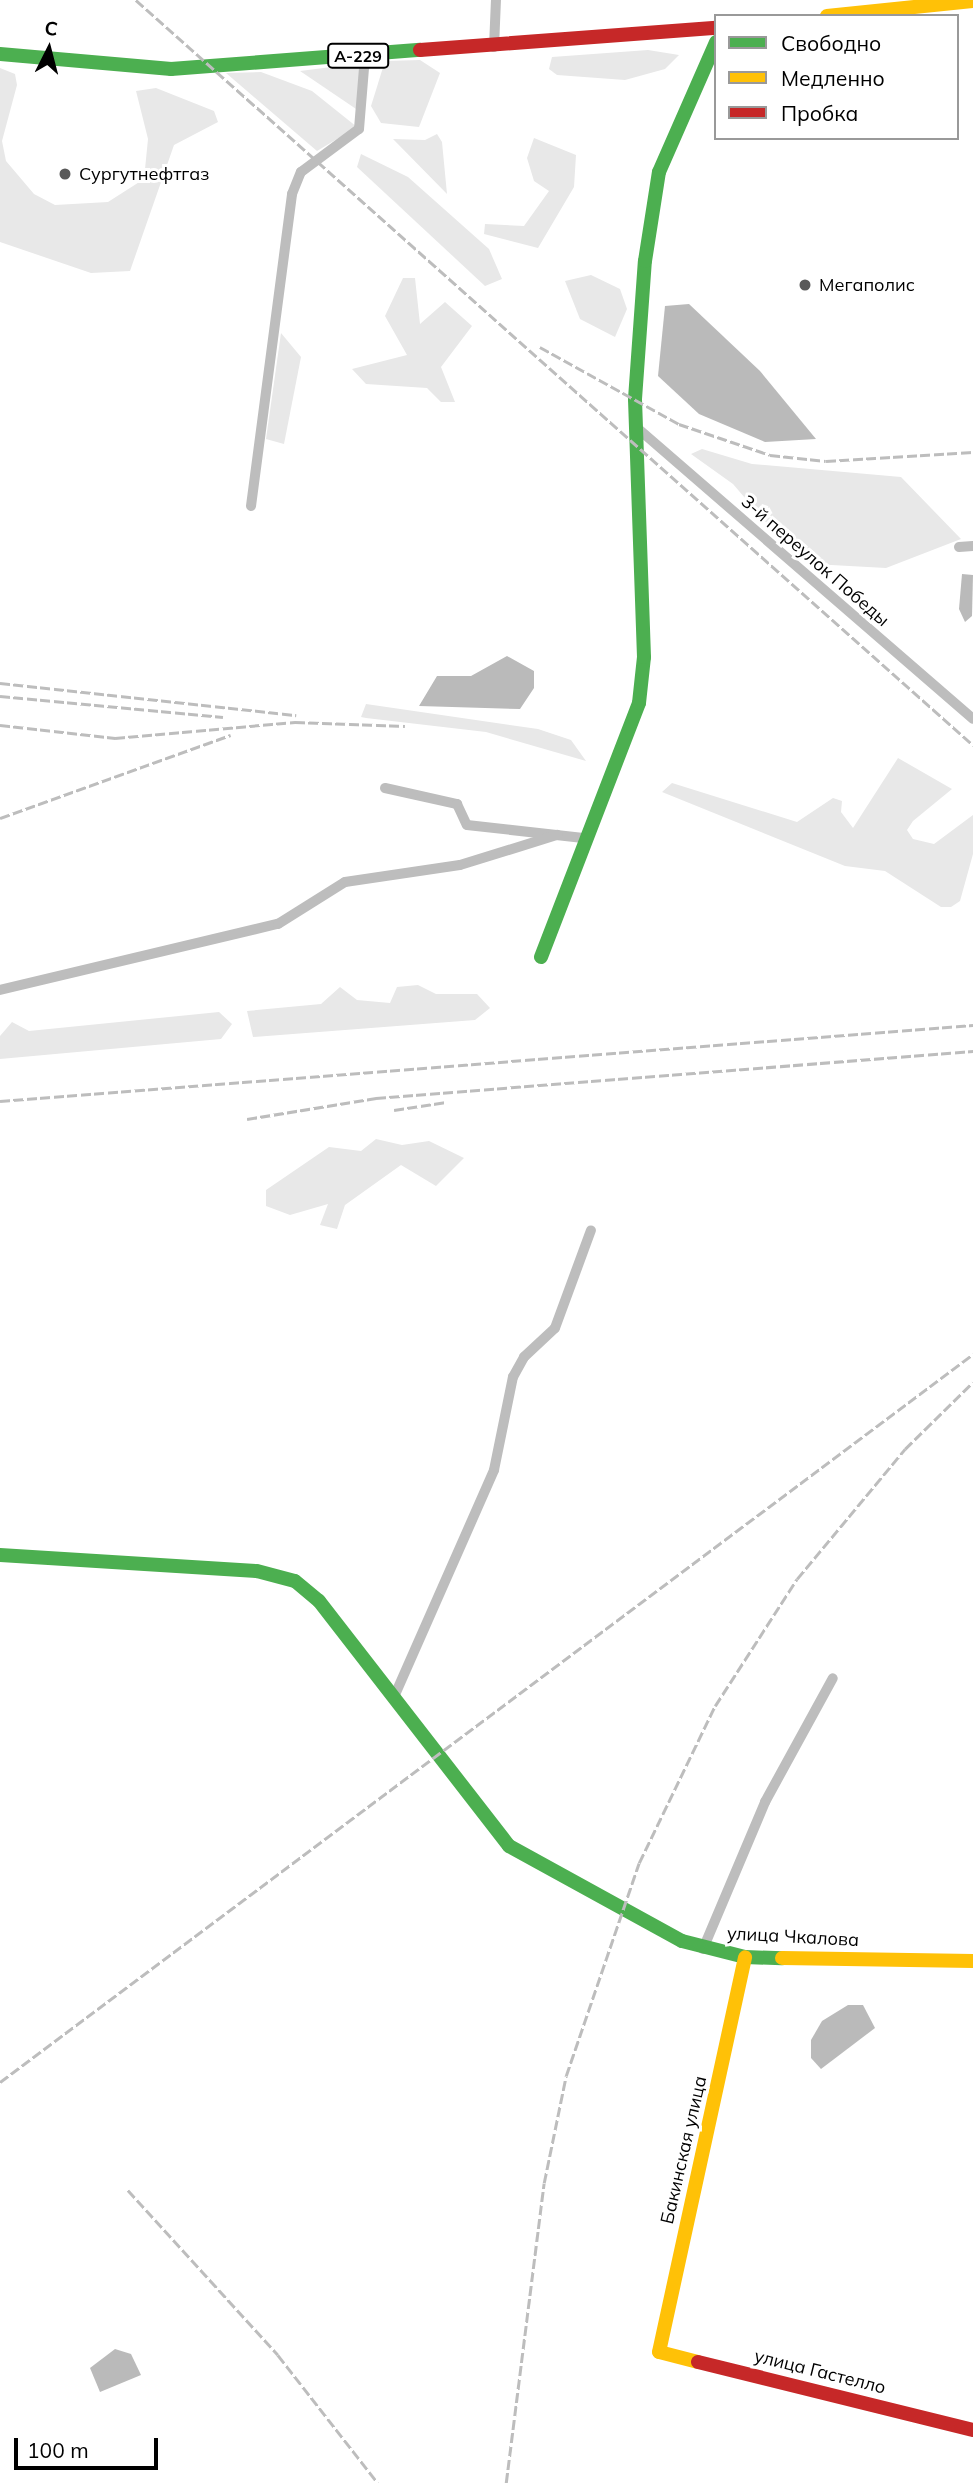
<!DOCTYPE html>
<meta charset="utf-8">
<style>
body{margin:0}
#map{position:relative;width:973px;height:2483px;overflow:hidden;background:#fff;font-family:Mulish,sans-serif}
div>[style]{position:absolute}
.green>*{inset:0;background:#e8e8e8}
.water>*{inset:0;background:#bababa}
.street>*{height:10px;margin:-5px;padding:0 5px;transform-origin:5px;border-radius:5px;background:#bdbdbd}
.fast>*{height:14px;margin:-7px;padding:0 7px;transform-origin:7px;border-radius:7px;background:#4caf50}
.slow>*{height:14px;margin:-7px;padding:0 7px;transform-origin:7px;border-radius:7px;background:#ffc107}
.jam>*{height:14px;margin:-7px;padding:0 7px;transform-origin:7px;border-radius:7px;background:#c62828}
.rail>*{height:2.5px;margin-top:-1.25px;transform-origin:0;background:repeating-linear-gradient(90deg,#bdbdbd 0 10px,transparent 0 13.5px)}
.dots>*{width:19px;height:19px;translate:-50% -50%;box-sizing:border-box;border:4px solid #fff;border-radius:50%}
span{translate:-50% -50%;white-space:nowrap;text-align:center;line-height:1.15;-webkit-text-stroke:6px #fff;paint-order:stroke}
.shield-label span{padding:2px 5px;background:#fff;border:2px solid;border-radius:5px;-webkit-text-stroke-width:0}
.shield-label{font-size:16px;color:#000;font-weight:700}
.poi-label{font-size:18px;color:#000}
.left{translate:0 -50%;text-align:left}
.street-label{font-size:18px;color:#000}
.legend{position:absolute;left:714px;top:14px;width:245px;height:126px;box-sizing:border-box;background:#fff;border:2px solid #999;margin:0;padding:9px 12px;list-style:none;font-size:21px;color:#000}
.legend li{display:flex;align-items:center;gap:14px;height:35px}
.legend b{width:35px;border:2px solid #999}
.north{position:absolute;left:14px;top:14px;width:70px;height:70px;-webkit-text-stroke:5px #fff;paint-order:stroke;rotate:6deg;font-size:19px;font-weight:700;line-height:28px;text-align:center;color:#000}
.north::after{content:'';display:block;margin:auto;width:24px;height:32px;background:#000;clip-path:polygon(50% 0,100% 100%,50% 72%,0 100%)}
.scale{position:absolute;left:14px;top:2438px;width:144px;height:32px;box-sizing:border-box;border:4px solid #000;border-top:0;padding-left:9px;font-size:21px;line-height:24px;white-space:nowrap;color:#000;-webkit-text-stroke:5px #fff;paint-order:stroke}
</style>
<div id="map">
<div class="green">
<i style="clip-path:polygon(648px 50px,679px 55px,665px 69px,625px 80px,557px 75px,549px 69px,552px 57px)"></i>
<i style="clip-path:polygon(420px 60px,440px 73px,419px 127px,381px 123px,371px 106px,385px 61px)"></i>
<i style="clip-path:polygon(355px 64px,361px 69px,362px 113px,300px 71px)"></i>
<i style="clip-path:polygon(0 68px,15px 74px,17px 85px,2px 141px,6px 161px,34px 194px,55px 205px,108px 202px,144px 179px,148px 139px,136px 91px,156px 88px,214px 111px,218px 122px,174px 145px,130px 271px,91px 273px,0 242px)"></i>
<i style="clip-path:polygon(261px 72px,312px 91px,357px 127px,317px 151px,226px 73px)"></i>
<i style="clip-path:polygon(437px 134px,442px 142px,447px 194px,393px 139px,425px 140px)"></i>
<i style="clip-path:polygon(534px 138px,576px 155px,574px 187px,538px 248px,484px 234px,485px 224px,524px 226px,549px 191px,534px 181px,527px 158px)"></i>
<i style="clip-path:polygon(361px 154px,408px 177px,489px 249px,502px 279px,485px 286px,357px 167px)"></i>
<i style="clip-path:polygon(591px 275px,620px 289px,627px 309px,615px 337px,580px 319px,565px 281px)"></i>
<i style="clip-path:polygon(403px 278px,415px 278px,420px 324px,445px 302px,472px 326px,441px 367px,455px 402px,441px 402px,427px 388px,366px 384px,352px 369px,407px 355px,385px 316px)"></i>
<i style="clip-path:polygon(281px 333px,301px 357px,284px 444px,266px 439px)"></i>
<i style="clip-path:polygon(702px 449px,752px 464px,901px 477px,961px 539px,886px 568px,813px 564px,781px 540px,733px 484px,691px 454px)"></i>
<i style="clip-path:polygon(366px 704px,538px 729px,571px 740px,586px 761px,486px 732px,366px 718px,361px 717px)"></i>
<i style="clip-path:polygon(898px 758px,952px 789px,913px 821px,907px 830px,913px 839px,934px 844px,973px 815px,973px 854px,960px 901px,951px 907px,941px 907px,885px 871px,845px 866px,662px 792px,672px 783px,797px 822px,833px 798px,842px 801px,841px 812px,853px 828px)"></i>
<i style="clip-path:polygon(418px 985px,436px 994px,477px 994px,490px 1008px,475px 1020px,253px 1037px,247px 1011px,321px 1004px,340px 987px,357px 1000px,390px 1003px,397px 987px)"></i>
<i style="clip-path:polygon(219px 1012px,232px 1024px,221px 1039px,0 1059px,0 1036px,12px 1022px,29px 1031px)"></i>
<i style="clip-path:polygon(376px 1139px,402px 1145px,429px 1141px,464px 1158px,436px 1186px,401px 1165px,345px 1205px,337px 1229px,320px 1225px,328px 1204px,290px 1215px,266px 1206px,266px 1190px,329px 1147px,361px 1151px)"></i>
</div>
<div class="water">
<i style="clip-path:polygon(689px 304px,760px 371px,816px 439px,765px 442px,699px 414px,658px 376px,665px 306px)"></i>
<i style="clip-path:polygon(962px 574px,973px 575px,972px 616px,965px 622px,959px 609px)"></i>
<i style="clip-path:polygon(507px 656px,534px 671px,534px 688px,520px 709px,419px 706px,437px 676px,471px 676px)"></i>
<i style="clip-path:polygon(848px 2005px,863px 2005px,875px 2028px,821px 2069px,811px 2058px,811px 2040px,822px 2021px)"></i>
<i style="clip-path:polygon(115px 2349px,131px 2354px,141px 2375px,100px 2392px,90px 2368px)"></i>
</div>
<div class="street">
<i style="left:494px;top:47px;width:47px;rotate:-87.6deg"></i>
<i style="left:635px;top:426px;width:447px;rotate:40.9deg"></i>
<i style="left:251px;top:506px;width:315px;rotate:-82.5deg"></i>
<i style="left:292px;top:194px;width:24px;rotate:-68deg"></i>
<i style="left:301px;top:172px;width:72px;rotate:-36.6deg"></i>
<i style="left:359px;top:129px;width:73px;rotate:-85.3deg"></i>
<i style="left:959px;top:547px;width:14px;rotate:-4deg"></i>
<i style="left:385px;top:788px;width:74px;rotate:12.5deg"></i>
<i style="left:457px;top:804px;width:23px;rotate:65deg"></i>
<i style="left:467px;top:825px;width:117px;rotate:6.4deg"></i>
<i style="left:0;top:990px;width:286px;rotate:-13.4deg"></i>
<i style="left:278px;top:924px;width:79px;rotate:-32.1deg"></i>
<i style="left:345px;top:882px;width:116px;rotate:-8.4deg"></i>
<i style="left:460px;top:865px;width:102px;rotate:-17.2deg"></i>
<i style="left:394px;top:1697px;width:248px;rotate:-66.2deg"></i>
<i style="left:494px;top:1470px;width:95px;rotate:-78.5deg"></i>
<i style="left:513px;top:1377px;width:23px;rotate:-61deg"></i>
<i style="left:524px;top:1357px;width:42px;rotate:-43.1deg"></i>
<i style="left:555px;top:1328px;width:104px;rotate:-69.8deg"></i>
<i style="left:703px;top:1949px;width:160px;rotate:-67.1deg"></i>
<i style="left:765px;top:1802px;width:141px;rotate:-61.3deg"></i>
</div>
<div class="fast">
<i style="left:0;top:54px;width:172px;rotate:5deg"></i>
<i style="left:171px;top:69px;width:250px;rotate:-4.4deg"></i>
<i style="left:541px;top:957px;width:272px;rotate:-68.9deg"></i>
<i style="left:639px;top:703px;width:46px;rotate:-83.8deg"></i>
<i style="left:644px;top:657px;width:258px;rotate:-92deg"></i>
<i style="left:635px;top:399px;width:138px;rotate:-85.9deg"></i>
<i style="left:645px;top:261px;width:90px;rotate:-81.1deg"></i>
<i style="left:659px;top:172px;width:142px;rotate:-66.3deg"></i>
<i style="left:0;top:1555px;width:257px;rotate:3.6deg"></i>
<i style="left:257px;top:1571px;width:39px;rotate:15deg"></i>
<i style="left:295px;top:1581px;width:31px;rotate:40deg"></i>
<i style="left:319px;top:1601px;width:310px;rotate:52.2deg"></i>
<i style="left:509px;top:1846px;width:197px;rotate:28.8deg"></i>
<i style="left:682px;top:1941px;width:65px;rotate:14.3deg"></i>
<i style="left:745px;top:1957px;width:37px;rotate:2deg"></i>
</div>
<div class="slow">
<i style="left:827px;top:16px;width:147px;rotate:-5.9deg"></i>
<i style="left:782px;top:1958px;width:191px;rotate:0.9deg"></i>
<i style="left:698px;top:2362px;width:40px;rotate:-165.6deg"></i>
<i style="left:659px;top:2352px;width:404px;rotate:-77.7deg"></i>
</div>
<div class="jam">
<i style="left:420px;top:50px;width:297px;rotate:-4.3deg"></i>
<i style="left:698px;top:2362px;width:283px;rotate:13.9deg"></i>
</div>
<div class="rail">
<i style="left:136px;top:0;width:1121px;rotate:41.67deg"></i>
<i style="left:540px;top:347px;width:159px;rotate:29deg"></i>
<i style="left:679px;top:424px;width:96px;rotate:18.8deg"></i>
<i style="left:770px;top:455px;width:56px;rotate:6.1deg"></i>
<i style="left:826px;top:461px;width:147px;rotate:-3.5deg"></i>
<i style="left:0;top:683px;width:298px;rotate:6.2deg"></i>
<i style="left:0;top:696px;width:224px;rotate:5.4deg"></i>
<i style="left:0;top:725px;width:116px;rotate:6.4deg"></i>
<i style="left:115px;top:738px;width:181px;rotate:-5.1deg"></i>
<i style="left:295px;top:722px;width:110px;rotate:2.1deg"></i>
<i style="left:0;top:818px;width:245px;rotate:-19.8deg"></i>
<i style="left:0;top:1101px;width:976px;rotate:-4.47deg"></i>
<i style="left:394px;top:1110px;width:53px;rotate:-8.7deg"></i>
<i style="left:247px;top:1119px;width:131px;rotate:-9.2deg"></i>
<i style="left:376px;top:1098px;width:599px;rotate:-4.5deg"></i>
<i style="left:0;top:2082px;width:1215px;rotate:-36.8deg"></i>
<i style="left:128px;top:2190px;width:223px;rotate:47.7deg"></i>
<i style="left:278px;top:2355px;width:162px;rotate:52deg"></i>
<i style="left:506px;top:2483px;width:302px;rotate:-82.8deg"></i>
<i style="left:544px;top:2183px;width:109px;rotate:-78.4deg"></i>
<i style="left:566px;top:2076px;width:225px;rotate:-71.1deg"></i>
<i style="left:639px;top:1863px;width:174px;rotate:-64.2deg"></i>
<i style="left:715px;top:1706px;width:151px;rotate:-57.2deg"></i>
<i style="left:797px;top:1579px;width:169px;rotate:-50.3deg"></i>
<i style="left:905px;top:1449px;width:95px;rotate:-44.6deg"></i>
</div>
<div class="dots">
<i style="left:65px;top:174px;background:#595959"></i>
<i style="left:805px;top:285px;background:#595959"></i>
</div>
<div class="shield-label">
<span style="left:358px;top:56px">А-229</span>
</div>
<div class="poi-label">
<span class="left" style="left:79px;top:174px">Сургутнефтгаз</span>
<span class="left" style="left:819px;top:285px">Мегаполис</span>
</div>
<div class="street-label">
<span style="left:815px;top:561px;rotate:41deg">3-й переулок Победы</span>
<span style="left:793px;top:1937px;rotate:3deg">улица Чкалова</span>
<span style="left:684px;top:2150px;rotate:-77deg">Бакинская улица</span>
<span style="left:820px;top:2372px;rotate:14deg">улица Гастелло</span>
</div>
<ul class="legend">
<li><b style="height:9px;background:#4caf50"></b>Свободно</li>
<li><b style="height:9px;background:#ffc107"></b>Медленно</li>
<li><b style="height:9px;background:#c62828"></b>Пробка</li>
</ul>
<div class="north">С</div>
<div class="scale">100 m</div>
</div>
